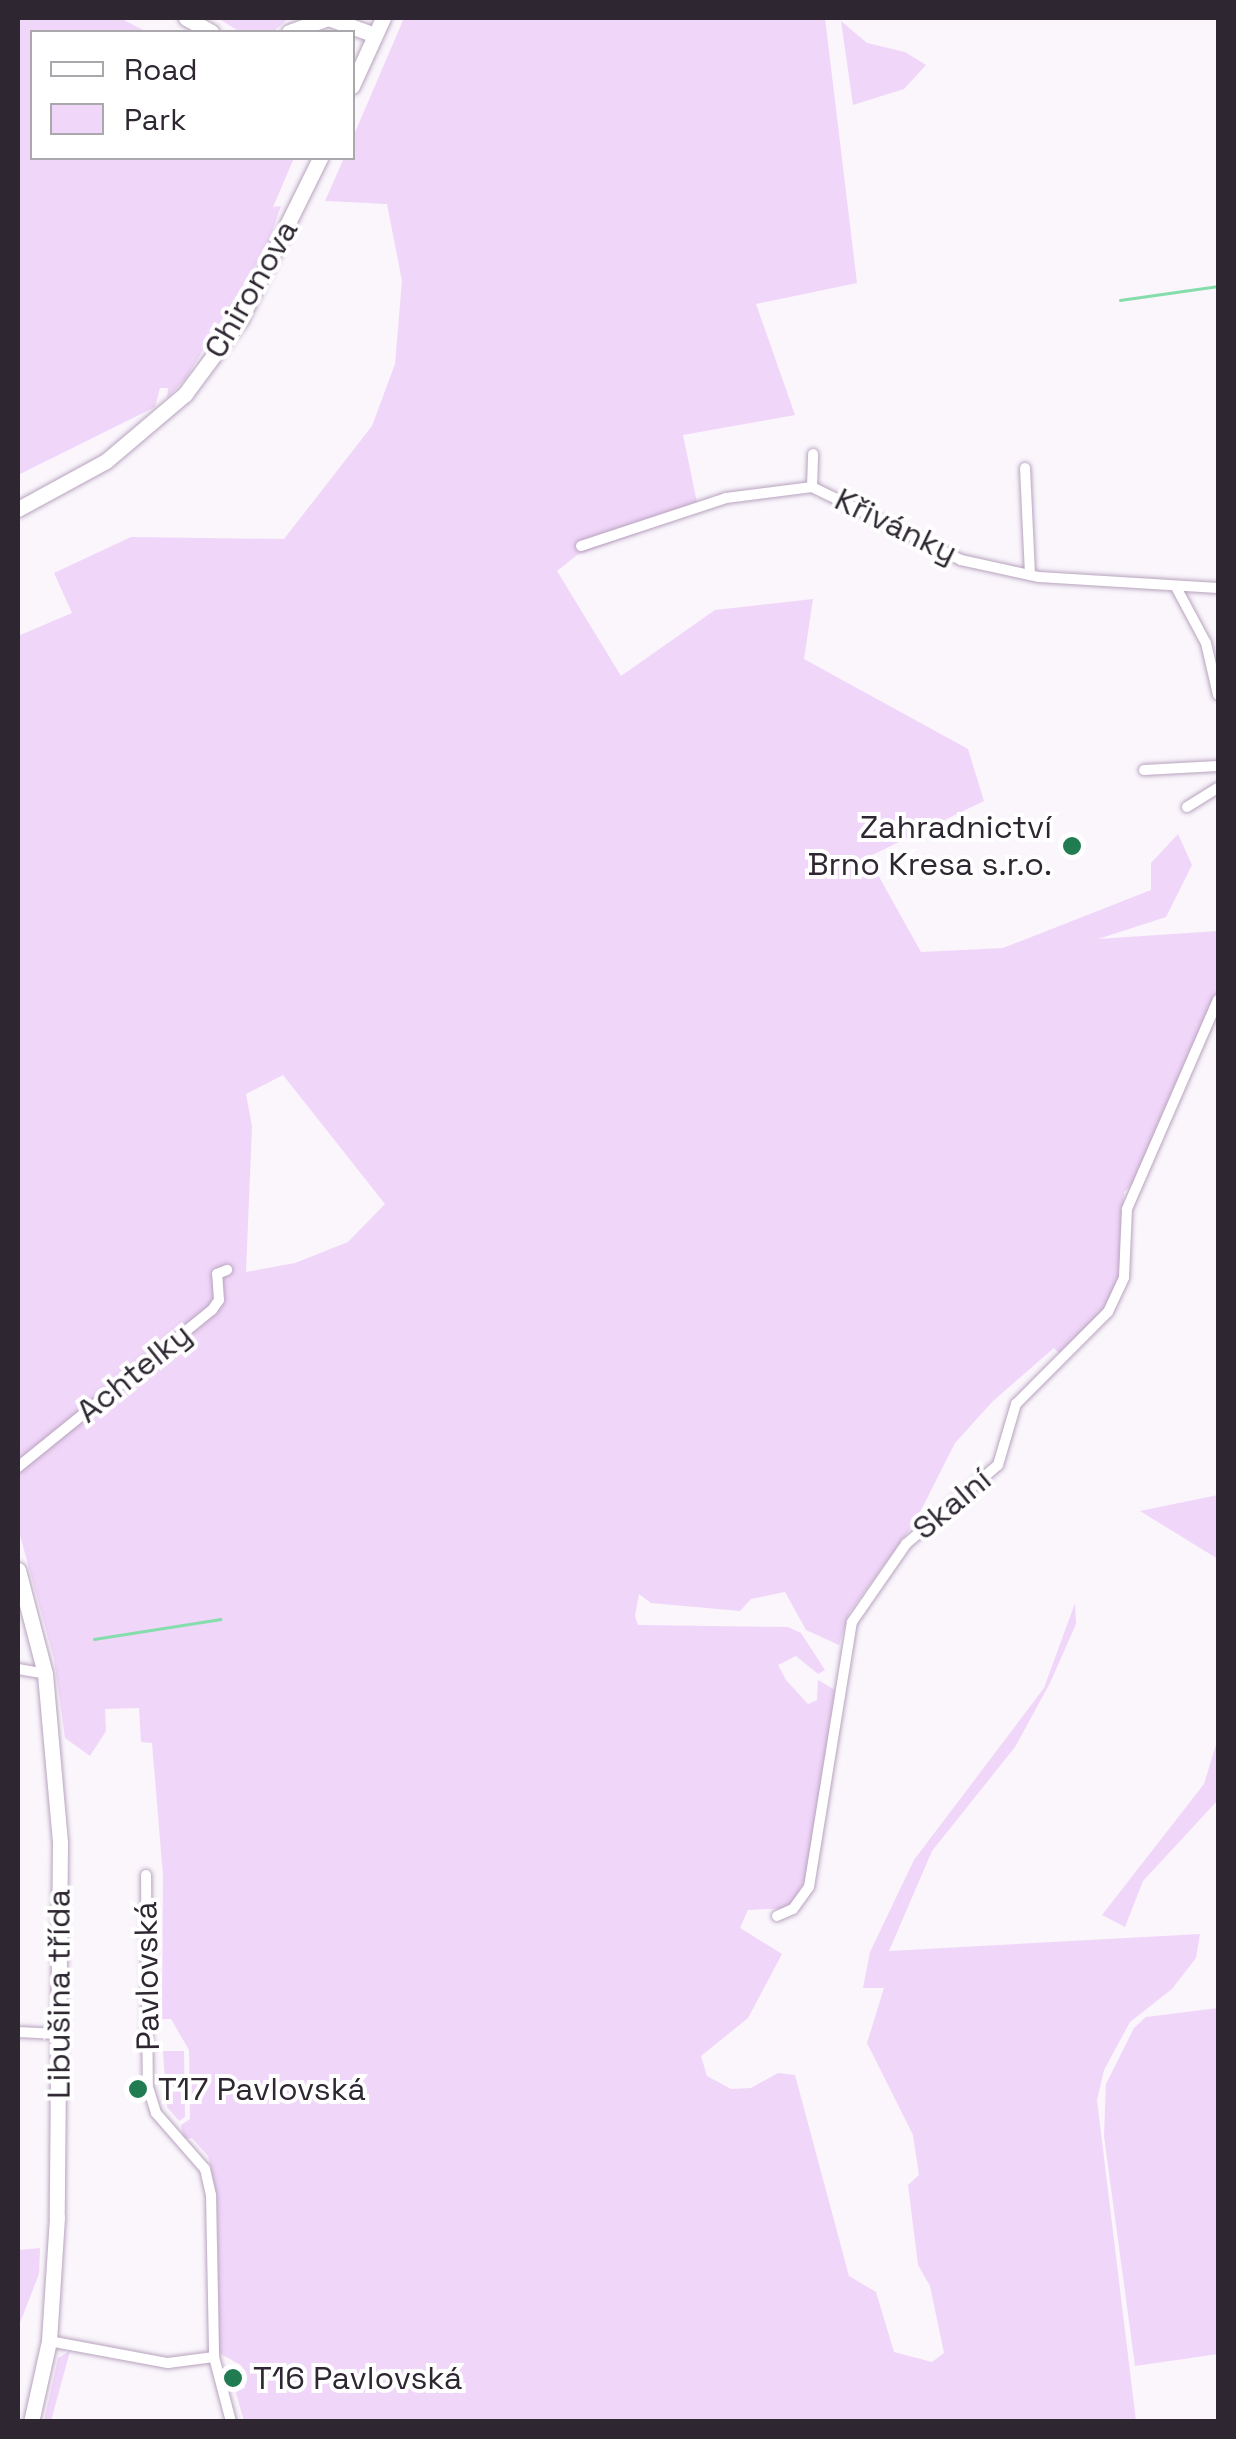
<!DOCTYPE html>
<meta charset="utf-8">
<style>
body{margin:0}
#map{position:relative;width:1236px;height:2439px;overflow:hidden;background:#faf6fc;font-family:"Space Grotesk",sans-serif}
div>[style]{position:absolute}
.green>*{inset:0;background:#f0d6f9}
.stream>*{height:2.5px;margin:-1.25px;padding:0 1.25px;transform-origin:1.25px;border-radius:1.25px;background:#84ddab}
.roads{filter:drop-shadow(0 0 2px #b8a3be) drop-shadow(0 0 2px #b8a3be)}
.street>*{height:10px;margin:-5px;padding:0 5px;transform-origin:5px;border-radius:5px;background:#fff}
.secondary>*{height:15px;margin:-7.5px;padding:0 7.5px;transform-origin:7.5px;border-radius:7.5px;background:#fff}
.dots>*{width:28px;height:28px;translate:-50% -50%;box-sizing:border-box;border:5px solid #fff;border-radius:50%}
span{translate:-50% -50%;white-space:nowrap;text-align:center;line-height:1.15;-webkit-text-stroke:8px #fff;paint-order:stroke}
.street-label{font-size:32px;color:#2e2631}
.poi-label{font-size:32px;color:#2e2631}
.right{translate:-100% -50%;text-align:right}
.left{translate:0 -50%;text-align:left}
.frame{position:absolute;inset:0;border:20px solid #2e2631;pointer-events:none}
.legend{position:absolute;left:30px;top:30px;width:325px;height:130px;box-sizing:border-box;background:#fff;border:2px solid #aba8ad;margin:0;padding:12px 18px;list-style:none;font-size:30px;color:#2e2631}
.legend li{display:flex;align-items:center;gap:20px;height:50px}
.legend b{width:50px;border:2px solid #aba8ad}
</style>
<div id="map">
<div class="green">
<i style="clip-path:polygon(18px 18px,120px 18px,147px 32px,32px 32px,32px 158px,294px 158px,273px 207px,281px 206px,267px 246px,186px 378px,167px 398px,168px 388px,160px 388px,155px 407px,18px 475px)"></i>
<i style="clip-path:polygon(218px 18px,289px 18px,273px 32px,240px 32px)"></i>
<i style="clip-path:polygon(evenodd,404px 18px,825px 18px,857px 283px,756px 304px,795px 415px,683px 435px,699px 512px,577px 555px,557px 571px,621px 676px,715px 610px,813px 599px,804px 659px,968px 749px,984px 801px,868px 857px,921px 952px,1003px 948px,1151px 890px,1151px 863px,1178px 834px,1192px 865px,1166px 917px,1098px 939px,1218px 931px,1218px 991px,1201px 1041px,1136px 1180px,1124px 1192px,1120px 1282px,1112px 1302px,1061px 1355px,1054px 1348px,993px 1401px,955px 1443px,915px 1522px,849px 1613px,839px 1645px,806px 1630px,785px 1592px,751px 1599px,740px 1611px,651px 1603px,639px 1594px,635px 1616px,638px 1625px,788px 1627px,801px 1633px,825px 1670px,818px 1674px,796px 1656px,778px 1665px,786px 1680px,808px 1704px,817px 1700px,818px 1680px,835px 1690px,806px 1877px,791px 1908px,748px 1910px,740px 1928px,782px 1954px,748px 2018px,701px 2056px,707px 2076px,731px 2089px,751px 2088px,778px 2073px,795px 2075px,849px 2276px,876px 2292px,894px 2352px,932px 2362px,944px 2353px,930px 2286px,918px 2265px,908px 2185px,919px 2175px,913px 2135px,867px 2043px,884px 1988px,863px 1988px,870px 1952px,914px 1860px,1044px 1688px,1075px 1603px,1076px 1624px,1050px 1683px,1015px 1747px,932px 1851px,889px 1951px,1200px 1934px,1196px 1958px,1172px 1989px,1130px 2022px,1104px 2070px,1097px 2100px,1136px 2421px,244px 2421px,235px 2390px,245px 2388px,241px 2365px,219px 2353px,217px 2197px,208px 2156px,192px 2138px,184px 2139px,181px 2125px,190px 2119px,189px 2050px,171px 2019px,162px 2019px,163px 1875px,152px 1743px,141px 1742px,139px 1708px,105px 1709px,106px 1731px,90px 1756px,65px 1738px,54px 1659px,18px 1528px,18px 636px,72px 613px,54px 573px,131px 537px,284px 539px,372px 426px,395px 364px,402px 281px,387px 204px,325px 201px,344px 158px,352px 158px,353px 137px,404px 18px,283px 1075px,385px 1204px,348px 1242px,295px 1263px,246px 1272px,252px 1126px,246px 1094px,283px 1075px)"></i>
<i style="clip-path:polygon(841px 21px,867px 43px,905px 52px,926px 65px,904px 89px,853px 105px)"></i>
<i style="clip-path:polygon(1218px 1495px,1218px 1559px,1140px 1511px)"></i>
<i style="clip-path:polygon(1218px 1738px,1218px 1800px,1143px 1881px,1125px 1927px,1102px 1915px,1204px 1784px)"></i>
<i style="clip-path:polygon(1218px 2008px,1218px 2354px,1135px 2366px,1104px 2136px,1106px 2084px,1134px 2028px,1146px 2017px)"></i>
<i style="clip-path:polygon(163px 2051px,184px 2051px,185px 2117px,179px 2121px,167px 2107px)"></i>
<i style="clip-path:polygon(40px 2248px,39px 2274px,18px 2328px,18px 2250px)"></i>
<i style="clip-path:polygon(70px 2351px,51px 2421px,44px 2421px,58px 2358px)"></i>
</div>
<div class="stream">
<i style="left:1120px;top:300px;width:99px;rotate:-8.1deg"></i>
<i style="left:94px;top:1639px;width:128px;rotate:-9deg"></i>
</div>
<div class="roads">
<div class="street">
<i style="left:1025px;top:468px;width:107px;rotate:87.3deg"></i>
<i style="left:812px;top:487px;width:33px;rotate:-88deg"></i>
<i style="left:581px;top:546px;width:153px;rotate:-18.3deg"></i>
<i style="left:726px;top:498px;width:87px;rotate:-7.3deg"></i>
<i style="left:812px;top:487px;width:166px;rotate:26.1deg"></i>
<i style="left:961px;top:560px;width:80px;rotate:12.3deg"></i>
<i style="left:1039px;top:577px;width:179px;rotate:3.5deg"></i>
<i style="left:1177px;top:589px;width:61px;rotate:61.8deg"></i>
<i style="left:1206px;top:643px;width:53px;rotate:77deg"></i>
<i style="left:1144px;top:770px;width:74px;rotate:-3.1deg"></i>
<i style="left:1187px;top:807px;width:36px;rotate:-32deg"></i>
<i style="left:18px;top:1467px;width:250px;rotate:-39deg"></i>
<i style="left:212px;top:1310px;width:12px;rotate:-55deg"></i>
<i style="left:219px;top:1300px;width:26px;rotate:-94deg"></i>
<i style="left:217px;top:1274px;width:11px;rotate:-22deg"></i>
<i style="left:18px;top:1669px;width:27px;rotate:10deg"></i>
<i style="left:146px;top:1875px;width:212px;rotate:89.5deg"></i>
<i style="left:148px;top:2087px;width:27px;rotate:73deg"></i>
<i style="left:156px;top:2113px;width:74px;rotate:48.8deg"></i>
<i style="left:205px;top:2169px;width:27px;rotate:77deg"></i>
<i style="left:211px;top:2195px;width:162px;rotate:88.9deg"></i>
<i style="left:777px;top:1916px;width:17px;rotate:-24deg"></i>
<i style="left:793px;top:1909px;width:27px;rotate:-54deg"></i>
<i style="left:809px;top:1887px;width:268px;rotate:-80.8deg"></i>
<i style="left:852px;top:1622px;width:95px;rotate:-55.3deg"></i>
<i style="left:906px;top:1544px;width:121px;rotate:-40.7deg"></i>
<i style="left:998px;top:1465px;width:64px;rotate:-73.6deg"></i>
<i style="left:1016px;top:1404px;width:130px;rotate:-45deg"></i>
<i style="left:1108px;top:1312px;width:38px;rotate:-65deg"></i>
<i style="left:1124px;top:1277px;width:68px;rotate:-87.5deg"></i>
<i style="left:1127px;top:1209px;width:228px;rotate:-66.5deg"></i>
<i style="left:18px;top:2032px;width:40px;rotate:2.9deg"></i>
<i style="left:49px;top:2341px;width:121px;rotate:10.5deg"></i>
<i style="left:168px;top:2363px;width:46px;rotate:-7.4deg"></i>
<i style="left:214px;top:2357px;width:67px;rotate:75.3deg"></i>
</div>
<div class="secondary">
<i style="left:186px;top:18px;width:29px;rotate:29deg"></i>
<i style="left:289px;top:32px;width:41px;rotate:-19.7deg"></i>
<i style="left:328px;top:18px;width:50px;rotate:19.9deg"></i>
<i style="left:352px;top:86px;width:75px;rotate:-65.5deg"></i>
<i style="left:18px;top:509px;width:100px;rotate:-28.6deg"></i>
<i style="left:106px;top:461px;width:104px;rotate:-40.3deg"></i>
<i style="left:185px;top:394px;width:92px;rotate:-53.4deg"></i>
<i style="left:240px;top:320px;width:181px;rotate:-63.7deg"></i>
<i style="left:18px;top:1570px;width:107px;rotate:75.4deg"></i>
<i style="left:45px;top:1674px;width:169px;rotate:84.9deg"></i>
<i style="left:60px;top:1842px;width:375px;rotate:90.5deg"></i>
<i style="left:57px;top:2217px;width:124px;rotate:93.7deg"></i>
<i style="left:49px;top:2341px;width:83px;rotate:102.5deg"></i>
</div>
</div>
<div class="dots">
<i style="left:1072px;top:846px;background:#217c51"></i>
<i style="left:138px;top:2089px;background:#217c51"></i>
<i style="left:233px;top:2378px;background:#217c51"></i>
</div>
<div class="street-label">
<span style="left:251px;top:289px;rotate:-60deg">Chironova</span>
<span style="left:896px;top:526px;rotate:26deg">Křivánky</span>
<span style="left:134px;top:1373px;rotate:-39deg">Achtelky</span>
<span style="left:952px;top:1504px;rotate:-40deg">Skalní</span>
<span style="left:147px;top:1976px;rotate:-91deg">Pavlovská</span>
<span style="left:59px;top:1994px;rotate:-90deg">Libušina třída</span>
</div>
<div class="poi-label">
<span class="right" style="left:1052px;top:846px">Zahradnictví<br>Brno Kresa s.r.o.</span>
<span class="left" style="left:158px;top:2089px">T17 Pavlovská</span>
<span class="left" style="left:253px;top:2378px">T16 Pavlovská</span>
</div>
<div class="frame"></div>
<ul class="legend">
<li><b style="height:12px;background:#fff"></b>Road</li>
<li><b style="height:28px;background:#f0d6f9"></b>Park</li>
</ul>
</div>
